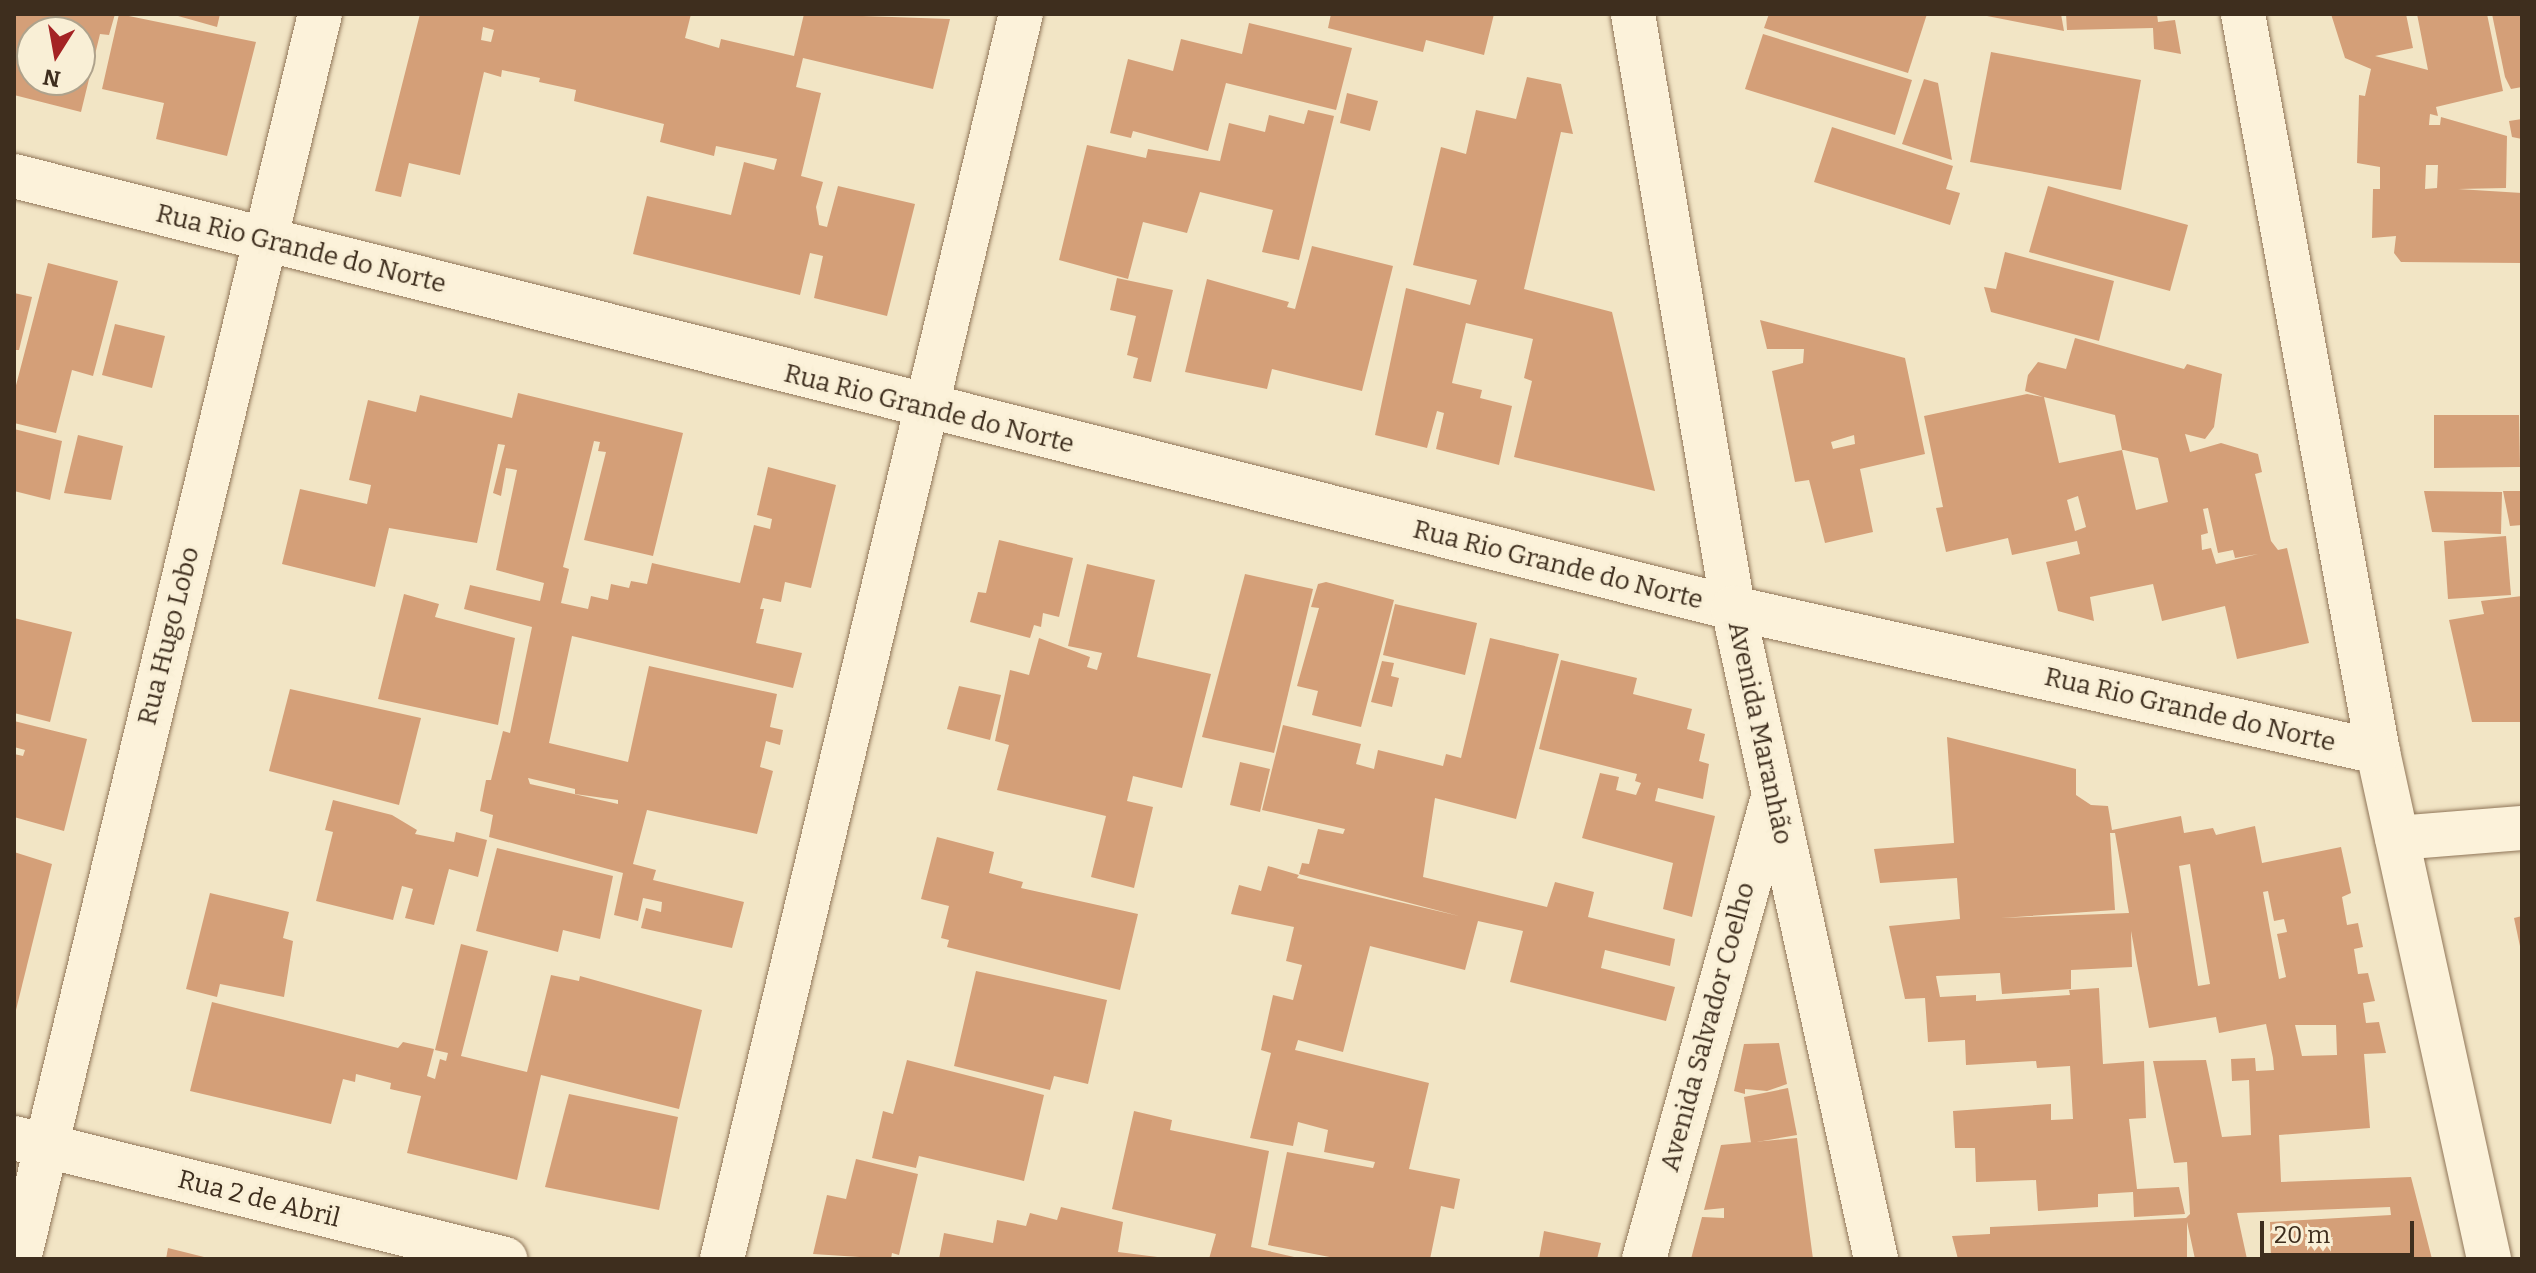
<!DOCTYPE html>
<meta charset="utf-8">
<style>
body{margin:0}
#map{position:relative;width:2536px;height:1273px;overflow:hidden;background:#f2e5c5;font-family:Bitter,serif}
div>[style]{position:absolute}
.building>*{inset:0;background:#d49f78}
.roads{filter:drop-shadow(0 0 2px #907659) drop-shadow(0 0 2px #907659)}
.street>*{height:44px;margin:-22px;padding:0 22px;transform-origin:22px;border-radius:22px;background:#fcf2da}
span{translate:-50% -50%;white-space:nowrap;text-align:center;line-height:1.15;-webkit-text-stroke:6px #f9efd6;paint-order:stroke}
.street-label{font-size:26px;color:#3e2e1e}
.frame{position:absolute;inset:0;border:16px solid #3e2e1e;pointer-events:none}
.north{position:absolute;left:16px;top:16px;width:80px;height:80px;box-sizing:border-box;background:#f9efd6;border:2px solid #aea28c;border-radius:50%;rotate:191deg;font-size:22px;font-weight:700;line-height:32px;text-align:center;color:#3e2e1e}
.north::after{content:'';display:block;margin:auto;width:28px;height:36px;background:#a42324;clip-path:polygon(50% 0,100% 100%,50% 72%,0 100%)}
.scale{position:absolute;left:2260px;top:1221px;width:154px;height:36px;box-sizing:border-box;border:4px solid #3e2e1e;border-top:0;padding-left:10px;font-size:24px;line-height:28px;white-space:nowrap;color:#3e2e1e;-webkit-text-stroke:6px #f9efd6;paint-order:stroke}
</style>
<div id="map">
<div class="building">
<i style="clip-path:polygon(evenodd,14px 14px,115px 14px,109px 35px,100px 34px,81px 112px,14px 95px,14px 14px,32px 32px,80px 32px,80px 80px,32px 80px,32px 32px)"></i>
<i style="clip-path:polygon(119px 14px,256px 42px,227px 156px,156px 139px,164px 103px,102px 89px)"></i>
<i style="clip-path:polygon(171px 14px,220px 14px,217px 27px)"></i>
<i style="clip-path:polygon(evenodd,420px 14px,691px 14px,685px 38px,719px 48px,721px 39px,794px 56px,804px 14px,950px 19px,933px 89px,803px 58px,796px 87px,821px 93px,801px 176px,823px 182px,816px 207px,819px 225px,827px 227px,838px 186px,915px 204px,887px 316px,814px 298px,823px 256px,810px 253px,800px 295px,633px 254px,647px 196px,731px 215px,744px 162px,774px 170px,777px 159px,716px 146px,714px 156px,660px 142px,664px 124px,574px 101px,576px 90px,539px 82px,540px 78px,502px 70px,501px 77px,484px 72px,460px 175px,409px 163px,401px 197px,375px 191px,420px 14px,483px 27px,494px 30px,491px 42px,481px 40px,483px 27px)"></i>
<i style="clip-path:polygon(1331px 14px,1494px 14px,1484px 55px,1426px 40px,1423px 52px,1328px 28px)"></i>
<i style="clip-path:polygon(1769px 14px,1927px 14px,1908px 73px,1764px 28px)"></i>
<i style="clip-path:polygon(1982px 14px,2061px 14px,2064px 31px,1982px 15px)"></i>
<i style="clip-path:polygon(2066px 14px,2157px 14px,2158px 22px,2175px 20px,2181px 54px,2154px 49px,2153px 28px,2067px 30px)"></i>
<i style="clip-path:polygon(evenodd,2331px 14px,2406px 14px,2413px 48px,2375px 56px,2428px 70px,2417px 14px,2487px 14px,2503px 91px,2436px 107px,2438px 116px,2430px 114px,2429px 125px,2440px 125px,2441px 117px,2507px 136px,2506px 188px,2458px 189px,2522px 193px,2522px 263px,2401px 262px,2394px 253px,2396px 236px,2372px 238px,2373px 189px,2380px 189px,2380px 167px,2357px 163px,2359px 95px,2365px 96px,2371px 69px,2345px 58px,2331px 14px,2426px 165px,2438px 165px,2437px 188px,2425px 189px,2426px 165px)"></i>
<i style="clip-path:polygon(2492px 14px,2522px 14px,2522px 87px,2511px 89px,2505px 77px)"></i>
<i style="clip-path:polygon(1249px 23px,1352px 48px,1336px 110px,1226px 83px,1208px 151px,1133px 131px,1131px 138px,1110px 133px,1128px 59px,1173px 71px,1181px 39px,1242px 54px)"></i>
<i style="clip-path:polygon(1763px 34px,1912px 80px,1895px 135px,1745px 89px)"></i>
<i style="clip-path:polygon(1991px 52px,2141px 80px,2121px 190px,1970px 162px)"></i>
<i style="clip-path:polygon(1527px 77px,1561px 84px,1573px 134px,1561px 132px,1524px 289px,1612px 312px,1655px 491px,1514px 457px,1532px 381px,1524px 378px,1533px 339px,1466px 323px,1452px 383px,1482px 390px,1480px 398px,1512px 406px,1499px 465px,1436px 449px,1444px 413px,1437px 411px,1427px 448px,1375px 435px,1406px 288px,1470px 305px,1477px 280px,1413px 265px,1441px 147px,1466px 154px,1476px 110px,1516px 119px)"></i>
<i style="clip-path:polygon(1924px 79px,1938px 83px,1952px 160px,1902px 144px)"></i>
<i style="clip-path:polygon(1347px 93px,1378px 101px,1370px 131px,1340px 123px)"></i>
<i style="clip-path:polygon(1308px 110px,1334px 116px,1299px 260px,1262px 252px,1273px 210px,1200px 192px,1187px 233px,1143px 222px,1128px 279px,1059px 260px,1087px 145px,1146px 158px,1148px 149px,1220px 161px,1229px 123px,1265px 132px,1269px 115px,1304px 124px)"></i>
<i style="clip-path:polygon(2522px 119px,2522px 139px,2512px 137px,2509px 121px)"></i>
<i style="clip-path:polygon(1832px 127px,1953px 166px,1946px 189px,1960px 193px,1950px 225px,1814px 182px)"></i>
<i style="clip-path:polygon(2048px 186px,2188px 225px,2170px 291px,2029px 252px)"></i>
<i style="clip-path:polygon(1312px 246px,1393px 266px,1362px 391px,1272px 369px,1267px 389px,1185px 372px,1207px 279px,1289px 302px,1287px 307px,1295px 309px)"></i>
<i style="clip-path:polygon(2005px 252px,2114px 281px,2099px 341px,1991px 312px,1984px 287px,1996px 289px)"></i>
<i style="clip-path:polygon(48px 263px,118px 281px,93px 376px,72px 370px,56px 433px,14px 423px,14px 393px)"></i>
<i style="clip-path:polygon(1117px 278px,1173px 290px,1151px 382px,1133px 378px,1138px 358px,1127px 355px,1136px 316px,1110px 310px)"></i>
<i style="clip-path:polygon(14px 293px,32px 297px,19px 350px,14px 350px)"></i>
<i style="clip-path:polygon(evenodd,1760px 320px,1905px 358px,1925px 454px,1860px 469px,1873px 532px,1825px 543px,1809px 480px,1795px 482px,1772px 371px,1803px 363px,1804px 349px,1767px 349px,1760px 320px,1854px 435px,1855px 444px,1833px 449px,1831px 442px,1854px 435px)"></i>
<i style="clip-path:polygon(115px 324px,165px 336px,152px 388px,102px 375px)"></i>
<i style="clip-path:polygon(evenodd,2075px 338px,2184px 369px,2187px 364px,2222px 374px,2214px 427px,2205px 439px,2185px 434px,2190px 452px,2221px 443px,2258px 454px,2262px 472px,2255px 474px,2271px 541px,2278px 550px,2287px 548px,2309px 643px,2237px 659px,2225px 606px,2162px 621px,2153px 584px,2090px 597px,2094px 621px,2058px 611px,2046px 562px,2080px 554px,2077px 541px,2012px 555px,2008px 538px,1946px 552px,1936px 508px,1943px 507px,1924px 416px,2027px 394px,2043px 397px,2025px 391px,2028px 375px,2038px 362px,2066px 369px,2075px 338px,2044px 397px,2115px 415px,2122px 450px,2124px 450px,2158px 458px,2168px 502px,2136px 510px,2122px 450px,2059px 463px,2044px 397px,2075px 338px,2078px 496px,2086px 527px,2075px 531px,2067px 500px,2078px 496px,2075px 338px,2208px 508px,2218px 553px,2233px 550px,2235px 558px,2258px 554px,2216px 564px,2211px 548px,2202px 550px,2201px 535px,2208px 533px,2203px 509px,2208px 508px)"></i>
<i style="clip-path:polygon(evenodd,518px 393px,683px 433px,653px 556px,584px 540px,606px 452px,598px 451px,600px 442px,594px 441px,563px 567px,569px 569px,561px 603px,588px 609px,591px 596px,608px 600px,611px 584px,629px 588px,631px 581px,647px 584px,652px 563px,740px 583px,754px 525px,770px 529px,772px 519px,757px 515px,768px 467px,836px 485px,811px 588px,785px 582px,781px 602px,763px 598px,760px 609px,764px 609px,756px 643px,802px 653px,793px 688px,572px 636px,549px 743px,628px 762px,649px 666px,777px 694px,770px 727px,783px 730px,780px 745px,766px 741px,760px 767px,773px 771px,757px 834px,647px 810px,633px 864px,656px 870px,653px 880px,744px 902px,732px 948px,641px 928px,646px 908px,661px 912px,662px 902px,643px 898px,638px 921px,614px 915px,623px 873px,489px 837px,493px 815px,480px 811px,486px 780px,491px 780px,503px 731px,510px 733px,532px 627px,464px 609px,470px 585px,540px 601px,544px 583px,496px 570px,517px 470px,506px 468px,501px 496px,493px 493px,505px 445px,498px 444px,477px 543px,389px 528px,375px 587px,282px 564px,300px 489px,367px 504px,371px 485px,349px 480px,368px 400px,416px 412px,420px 395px,512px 418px,518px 393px,528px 778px,575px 789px,575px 794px,618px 800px,618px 804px,530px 784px,528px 778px)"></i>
<i style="clip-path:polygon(2434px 415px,2519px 415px,2520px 467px,2434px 468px)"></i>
<i style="clip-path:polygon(14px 429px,62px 441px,50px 500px,14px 491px)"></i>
<i style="clip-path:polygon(78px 435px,123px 446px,111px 500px,64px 493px)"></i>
<i style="clip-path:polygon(2424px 491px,2502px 492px,2501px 534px,2432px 532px)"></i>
<i style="clip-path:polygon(2503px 491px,2522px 491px,2522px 525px,2510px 526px)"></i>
<i style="clip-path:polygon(2506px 536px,2511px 595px,2448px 599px,2444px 541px)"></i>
<i style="clip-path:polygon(999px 540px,1073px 558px,1059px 617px,1043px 613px,1041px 627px,1034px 625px,1030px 638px,970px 622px,978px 592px,986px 593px)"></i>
<i style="clip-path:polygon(1087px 564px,1155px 580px,1137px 657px,1211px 674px,1182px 788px,1133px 776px,1127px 801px,1153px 807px,1134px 888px,1091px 877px,1106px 816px,997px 790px,1009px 745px,995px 741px,1010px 670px,1029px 675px,1039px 638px,1090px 657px,1087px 667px,1097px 670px,1102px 653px,1068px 646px)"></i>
<i style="clip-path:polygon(1245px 574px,1313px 589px,1274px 753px,1202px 737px)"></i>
<i style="clip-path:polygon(1326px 582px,1394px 600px,1361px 727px,1312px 715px,1318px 691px,1297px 686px,1319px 608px,1311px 607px,1318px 584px)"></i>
<i style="clip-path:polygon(404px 594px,439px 604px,435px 617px,515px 638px,498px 725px,378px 699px)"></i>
<i style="clip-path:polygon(2522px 596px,2522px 722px,2472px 722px,2449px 620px,2484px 614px,2481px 601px)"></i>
<i style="clip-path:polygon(1395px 604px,1477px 623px,1465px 675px,1383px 655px)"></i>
<i style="clip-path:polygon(14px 618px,72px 632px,50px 722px,14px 713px)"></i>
<i style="clip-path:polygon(1490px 638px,1559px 654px,1516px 819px,1435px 798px,1423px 877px,1547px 907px,1555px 882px,1594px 892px,1588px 917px,1675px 939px,1670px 966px,1605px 950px,1601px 968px,1675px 987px,1666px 1021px,1510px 982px,1523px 931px,1478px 921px,1465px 970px,1370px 946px,1343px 1052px,1298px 1040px,1295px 1050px,1429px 1083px,1409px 1169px,1460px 1179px,1454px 1209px,1441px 1206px,1430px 1259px,1340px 1259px,1268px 1245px,1287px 1152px,1373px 1168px,1375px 1162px,1324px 1152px,1328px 1130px,1298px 1122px,1293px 1146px,1250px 1138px,1271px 1053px,1261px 1050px,1273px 995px,1293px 1000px,1302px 965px,1286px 961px,1294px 927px,1231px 914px,1239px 885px,1261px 891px,1268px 866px,1299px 875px,1297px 878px,1459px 916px,1299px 874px,1302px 863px,1309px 864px,1318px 829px,1343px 834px,1345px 829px,1262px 810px,1283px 725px,1361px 744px,1356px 764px,1374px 769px,1378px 750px,1443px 766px,1446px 754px,1461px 758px)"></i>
<i style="clip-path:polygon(1561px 660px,1637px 678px,1633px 694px,1692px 709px,1687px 729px,1705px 734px,1699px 761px,1709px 764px,1703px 799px,1658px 788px,1655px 801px,1715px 816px,1692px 917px,1663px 909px,1673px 863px,1582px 838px,1600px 773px,1619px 777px,1616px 790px,1636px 795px,1641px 783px,1635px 781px,1637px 774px,1539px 749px)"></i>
<i style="clip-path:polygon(1382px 661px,1394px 663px,1391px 676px,1399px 678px,1392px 707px,1371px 702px)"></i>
<i style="clip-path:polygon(959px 686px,1001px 695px,990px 740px,947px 729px)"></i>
<i style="clip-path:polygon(290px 689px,421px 718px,399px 805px,269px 771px)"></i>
<i style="clip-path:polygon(14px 721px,87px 739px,64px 831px,14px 817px,14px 754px,23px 756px,25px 750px,14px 747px)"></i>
<i style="clip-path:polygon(evenodd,1947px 737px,2076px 769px,2076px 795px,2091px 805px,2108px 806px,2112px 830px,2181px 816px,2184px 833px,2213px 828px,2216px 835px,2255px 826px,2262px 863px,2341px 847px,2351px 893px,2342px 897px,2347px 925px,2358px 923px,2363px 947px,2354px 949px,2358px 974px,2368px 973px,2375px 1001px,2363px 1003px,2366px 1023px,2379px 1022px,2386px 1053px,2364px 1054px,2370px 1128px,2279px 1135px,2281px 1182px,2411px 1177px,2432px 1259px,2271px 1259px,2270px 1222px,2391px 1215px,2390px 1207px,2237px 1213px,2247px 1259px,2195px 1259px,2187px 1222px,2187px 1259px,1958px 1259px,1952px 1236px,1990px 1234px,1990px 1227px,2186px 1218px,2190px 1214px,2187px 1162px,2174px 1163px,2153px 1061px,2206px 1060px,2222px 1137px,2251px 1135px,2249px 1080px,2232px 1081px,2231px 1059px,2255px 1058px,2256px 1071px,2274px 1070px,2273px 1058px,2266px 1024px,2219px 1033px,2216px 1017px,2149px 1028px,2131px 931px,2132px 967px,2071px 970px,2071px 989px,2002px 994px,2000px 973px,1936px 976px,1940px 997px,1976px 995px,1976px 1001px,2070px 995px,2069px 990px,2099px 988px,2103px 1064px,2144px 1061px,2146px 1118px,2129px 1119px,2137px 1189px,2179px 1187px,2185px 1214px,2134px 1217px,2133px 1192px,2098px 1194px,2098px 1207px,2038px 1211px,2036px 1180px,1976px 1182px,1975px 1148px,1955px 1148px,1953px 1111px,2051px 1104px,2051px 1120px,2073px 1119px,2070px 1066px,2037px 1068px,2036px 1061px,1966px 1065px,1965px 1040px,1928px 1042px,1925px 998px,1905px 999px,1889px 926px,1960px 919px,1957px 878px,1880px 883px,1874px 849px,1954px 843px,1947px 737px,2110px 833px,2115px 833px,2129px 913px,2001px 918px,2115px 910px,2110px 833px,1947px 737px,2190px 864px,2210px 984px,2198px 986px,2179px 866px,2190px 864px,1947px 737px,2268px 891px,2274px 921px,2284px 919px,2287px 932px,2277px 934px,2286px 977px,2279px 979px,2263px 892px,2268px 891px,1947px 737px,2295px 1025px,2336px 1025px,2337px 1055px,2302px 1056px,2295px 1025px)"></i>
<i style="clip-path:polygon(1240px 762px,1270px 769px,1260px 812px,1230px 805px)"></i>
<i style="clip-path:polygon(333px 800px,392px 815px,417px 830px,415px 834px,454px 842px,456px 832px,487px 840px,478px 877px,449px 869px,434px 925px,405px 918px,413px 889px,402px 886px,393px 920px,316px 901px,333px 832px,325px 830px)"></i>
<i style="clip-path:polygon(937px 837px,994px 852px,989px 873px,1023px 882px,1021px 888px,1138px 914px,1120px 990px,947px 947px,949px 940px,941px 938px,949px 906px,921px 899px)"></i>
<i style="clip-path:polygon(497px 848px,613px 876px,600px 939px,563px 930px,558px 952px,476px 931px)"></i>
<i style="clip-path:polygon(14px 852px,52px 864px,15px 1014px,14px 1014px)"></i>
<i style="clip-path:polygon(210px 893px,289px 912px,283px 938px,293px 941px,284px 997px,220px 984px,217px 997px,186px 989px)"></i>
<i style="clip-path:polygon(2522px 916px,2522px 950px,2521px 951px,2514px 918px)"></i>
<i style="clip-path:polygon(461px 944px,488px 951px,461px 1056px,527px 1072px,551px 975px,579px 981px,580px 976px,702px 1010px,679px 1109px,541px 1075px,517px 1180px,407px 1153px,421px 1096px,390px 1089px,391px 1083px,356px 1074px,355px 1082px,343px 1079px,331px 1124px,190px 1091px,212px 1002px,398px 1048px,403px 1042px,434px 1049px,427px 1076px,435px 1079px,440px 1059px,446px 1061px,448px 1053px,435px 1050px)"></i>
<i style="clip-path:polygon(976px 971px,1107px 1000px,1088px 1084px,1054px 1076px,1050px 1090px,954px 1066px)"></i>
<i style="clip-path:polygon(1779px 1043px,1787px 1084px,1767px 1091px,1745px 1089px,1745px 1094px,1734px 1091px,1744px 1044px)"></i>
<i style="clip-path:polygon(907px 1060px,1044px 1095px,1024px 1181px,919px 1156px,916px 1168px,872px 1158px,883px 1111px,893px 1114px)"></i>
<i style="clip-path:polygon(1788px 1088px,1797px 1135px,1751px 1143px,1744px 1097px)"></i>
<i style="clip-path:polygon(569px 1094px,678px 1117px,659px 1210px,545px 1187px)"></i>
<i style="clip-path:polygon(1134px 1111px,1172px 1120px,1170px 1130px,1269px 1151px,1251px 1247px,1303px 1259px,1209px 1259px,1216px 1234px,1112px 1209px)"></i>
<i style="clip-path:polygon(1797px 1138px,1813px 1259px,1691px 1259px,1702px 1217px,1724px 1218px,1724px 1208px,1704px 1210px,1721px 1145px)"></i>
<i style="clip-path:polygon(856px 1159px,918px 1174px,899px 1255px,892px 1253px,891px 1259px,813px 1254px,827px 1195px,846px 1199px)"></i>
<i style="clip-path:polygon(1061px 1207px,1123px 1222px,1118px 1252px,1173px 1259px,939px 1259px,944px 1233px,993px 1243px,997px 1220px,1026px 1226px,1030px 1213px,1057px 1220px)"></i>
<i style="clip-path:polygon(1544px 1231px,1601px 1243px,1597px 1259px,1539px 1259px)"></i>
<i style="clip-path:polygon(168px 1248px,208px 1258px,208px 1259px,166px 1259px)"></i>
</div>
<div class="roads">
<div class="street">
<i style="left:1633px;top:14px;width:602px;rotate:80.44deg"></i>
<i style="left:1733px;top:608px;width:667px;rotate:77.61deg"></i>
<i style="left:2243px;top:14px;width:750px;rotate:79.63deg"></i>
<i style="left:2378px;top:752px;width:519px;rotate:77.65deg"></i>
<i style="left:14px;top:176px;width:1772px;rotate:14.11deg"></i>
<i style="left:1733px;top:608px;width:661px;rotate:12.59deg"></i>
<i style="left:2397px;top:838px;width:125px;rotate:-4.6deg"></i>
<i style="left:14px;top:1138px;width:506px;rotate:13.84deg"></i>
<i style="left:19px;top:1259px;width:1281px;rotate:-76.41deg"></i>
<i style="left:722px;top:1259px;width:1280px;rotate:-76.5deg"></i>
<i style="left:1644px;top:1259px;width:473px;rotate:-74.4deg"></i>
</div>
</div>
<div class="street-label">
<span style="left:301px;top:249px;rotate:14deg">Rua Rio Grande do Norte</span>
<span style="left:929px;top:409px;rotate:14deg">Rua Rio Grande do Norte</span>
<span style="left:1558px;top:565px;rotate:14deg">Rua Rio Grande do Norte</span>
<span style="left:169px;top:636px;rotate:-76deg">Rua Hugo Lobo</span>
<span style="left:2190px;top:710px;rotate:13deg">Rua Rio Grande do Norte</span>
<span style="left:1760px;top:733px;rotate:78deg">Avenida Maranhão</span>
<span style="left:1708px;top:1027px;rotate:-75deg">Avenida Salvador Coelho</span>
<span style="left:259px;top:1199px;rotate:14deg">Rua 2 de Abril</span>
</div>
<div class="frame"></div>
<div class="north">N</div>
<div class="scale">20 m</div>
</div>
